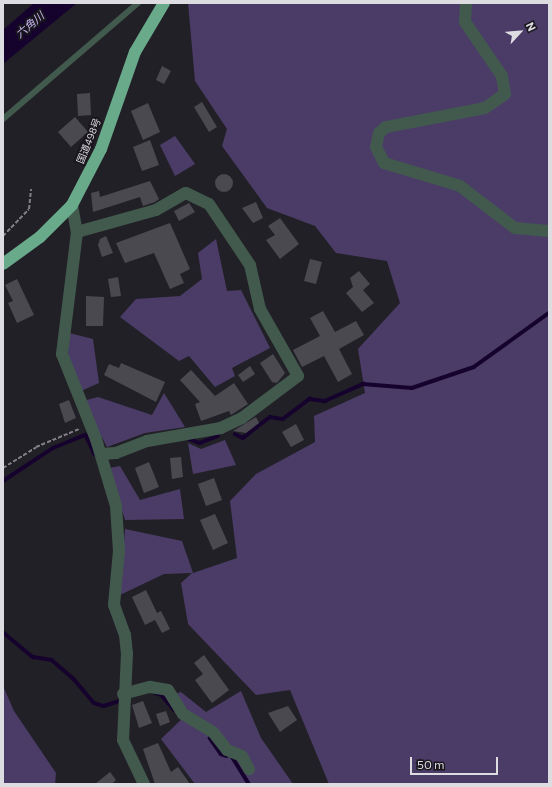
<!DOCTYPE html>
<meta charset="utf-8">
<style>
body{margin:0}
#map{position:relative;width:552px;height:787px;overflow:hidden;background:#222027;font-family:Commissioner,"Noto Sans JP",sans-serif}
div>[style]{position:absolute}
.green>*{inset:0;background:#4a3c66}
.water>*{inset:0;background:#16032d}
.stream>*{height:3.5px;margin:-1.75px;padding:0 1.75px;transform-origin:1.75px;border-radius:1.75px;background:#16032d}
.building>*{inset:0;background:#4b4950}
.round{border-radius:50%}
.path>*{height:2px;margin-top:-1px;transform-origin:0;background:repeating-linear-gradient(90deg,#828086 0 4px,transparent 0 6px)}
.lane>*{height:6px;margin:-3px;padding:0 3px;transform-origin:3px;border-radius:3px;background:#425a4e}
.street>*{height:12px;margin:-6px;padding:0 6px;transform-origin:6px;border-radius:6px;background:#425a4e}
.highway>*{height:12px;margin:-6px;padding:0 6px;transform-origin:6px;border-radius:6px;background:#69aa8b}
span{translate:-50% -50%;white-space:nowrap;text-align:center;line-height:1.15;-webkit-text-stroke:4px #19171d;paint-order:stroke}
.street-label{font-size:10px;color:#dddce1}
.water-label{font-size:11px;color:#cbb8f6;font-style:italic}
.frame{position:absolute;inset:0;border:4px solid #dddce1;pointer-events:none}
.north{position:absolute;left:500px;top:12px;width:40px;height:40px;-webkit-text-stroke:3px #19171d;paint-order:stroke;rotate:64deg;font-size:11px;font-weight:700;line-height:16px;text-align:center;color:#dddce1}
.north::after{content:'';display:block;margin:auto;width:14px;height:18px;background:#dddce1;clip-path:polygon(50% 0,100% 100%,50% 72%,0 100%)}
.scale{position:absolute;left:410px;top:757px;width:88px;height:18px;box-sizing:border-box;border:2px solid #dddce1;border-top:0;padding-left:5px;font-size:12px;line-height:14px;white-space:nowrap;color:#dddce1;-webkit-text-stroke:3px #19171d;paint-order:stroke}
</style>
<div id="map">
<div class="green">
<i style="clip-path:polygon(188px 3px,549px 3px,549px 784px,329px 784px,290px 690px,256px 695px,188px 624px,181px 583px,192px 573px,164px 574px,120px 595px,125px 529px,182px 541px,193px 573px,237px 558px,230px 501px,256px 474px,315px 442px,314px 416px,365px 393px,358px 349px,400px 303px,387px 261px,336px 253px,315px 226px,267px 208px,222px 146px,227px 129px,195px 81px)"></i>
<i style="clip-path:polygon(175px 136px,195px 164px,175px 176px,160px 145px)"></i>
<i style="clip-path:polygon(216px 239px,227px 291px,241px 290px,270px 348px,232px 368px,235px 376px,215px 387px,189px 356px,179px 361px,120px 317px,136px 299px,180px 296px,202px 279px,198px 253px)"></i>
<i style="clip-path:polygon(69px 333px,93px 339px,99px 383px,81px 391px,68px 359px)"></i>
<i style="clip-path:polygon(164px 393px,185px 427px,145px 433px,107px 447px,83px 401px,98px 397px,152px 415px)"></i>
<i style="clip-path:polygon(225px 440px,236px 465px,193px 474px,188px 443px,201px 449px)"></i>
<i style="clip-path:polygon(120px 466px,140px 500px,180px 489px,184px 519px,125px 520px,109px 468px)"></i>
<i style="clip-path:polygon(3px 686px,14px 711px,56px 773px,55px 784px,3px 784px)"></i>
<i style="clip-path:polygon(241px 691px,261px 738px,293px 784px,195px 784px,161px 739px,188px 713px,175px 694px,181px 692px,206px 712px)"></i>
</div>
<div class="water">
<i style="clip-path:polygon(34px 3px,77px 3px,3px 64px,3px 30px)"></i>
</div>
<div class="stream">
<i style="left:235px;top:434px;width:9px;rotate:27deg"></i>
<i style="left:243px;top:438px;width:34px;rotate:-38deg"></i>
<i style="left:270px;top:417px;width:13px;rotate:9deg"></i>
<i style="left:283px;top:419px;width:34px;rotate:-37deg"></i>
<i style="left:310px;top:399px;width:15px;rotate:8deg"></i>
<i style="left:325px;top:401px;width:42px;rotate:-24.1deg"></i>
<i style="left:363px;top:384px;width:49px;rotate:4.7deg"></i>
<i style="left:412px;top:388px;width:65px;rotate:-18.7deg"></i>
<i style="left:474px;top:367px;width:92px;rotate:-35.8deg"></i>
<i style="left:189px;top:439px;width:12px;rotate:20deg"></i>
<i style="left:200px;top:443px;width:19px;rotate:-21deg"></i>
<i style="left:3px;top:481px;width:60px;rotate:-33.4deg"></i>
<i style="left:53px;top:448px;width:35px;rotate:-22deg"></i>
<i style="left:86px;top:435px;width:21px;rotate:65deg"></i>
<i style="left:3px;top:632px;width:39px;rotate:40deg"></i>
<i style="left:33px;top:657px;width:19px;rotate:9deg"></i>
<i style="left:52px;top:660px;width:29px;rotate:41deg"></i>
<i style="left:74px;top:679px;width:31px;rotate:50deg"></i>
<i style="left:94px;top:703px;width:10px;rotate:17deg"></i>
<i style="left:104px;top:706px;width:20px;rotate:-18deg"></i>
<i style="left:155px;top:693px;width:7px;rotate:16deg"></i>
<i style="left:162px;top:695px;width:19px;rotate:51deg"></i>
<i style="left:210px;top:738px;width:19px;rotate:55deg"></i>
<i style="left:221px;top:754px;width:6px;rotate:18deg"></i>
<i style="left:233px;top:758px;width:31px;rotate:58deg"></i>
</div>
<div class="building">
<i style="clip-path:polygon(162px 66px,171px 71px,164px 84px,156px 80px)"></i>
<i style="clip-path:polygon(90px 93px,91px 115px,78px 116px,77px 94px)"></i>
<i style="clip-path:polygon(202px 102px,217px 127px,209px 132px,194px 107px)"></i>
<i style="clip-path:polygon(148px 103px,160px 132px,143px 140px,131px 111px)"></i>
<i style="clip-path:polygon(75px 117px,88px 132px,71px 147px,58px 132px)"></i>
<i style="clip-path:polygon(150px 140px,159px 165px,142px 171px,133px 147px)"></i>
<i class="round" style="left:215px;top:174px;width:18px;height:18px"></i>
<i style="clip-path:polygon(150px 181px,159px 199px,155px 202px,143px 206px,140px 197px,93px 212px,91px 193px,99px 191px,100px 197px)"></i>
<i style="clip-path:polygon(256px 202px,263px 218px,253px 223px,242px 208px)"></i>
<i style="clip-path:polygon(189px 203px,195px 212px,179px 221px,174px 211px)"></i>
<i style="clip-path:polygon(280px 218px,299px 244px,280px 259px,266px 240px,275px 235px,268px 226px)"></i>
<i style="clip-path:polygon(170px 223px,190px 269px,180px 274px,184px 283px,170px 289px,154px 253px,125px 263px,116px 243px)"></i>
<i style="clip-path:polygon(106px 236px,113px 253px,102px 257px,98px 245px,100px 239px)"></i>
<i style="clip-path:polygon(310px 259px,322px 262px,316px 284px,304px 281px)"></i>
<i style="clip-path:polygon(359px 271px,370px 284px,363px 290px,374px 303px,362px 312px,346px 293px,353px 287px,350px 278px)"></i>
<i style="clip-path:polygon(118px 277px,121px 296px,111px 297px,108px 279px)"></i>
<i style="clip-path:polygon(17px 279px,34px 315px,17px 323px,8px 303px,13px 301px,5px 285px)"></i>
<i style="clip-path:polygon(86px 296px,104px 297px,103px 326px,86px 326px)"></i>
<i style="clip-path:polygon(323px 311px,335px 332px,356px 321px,364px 335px,339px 349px,352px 374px,338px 382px,324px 356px,302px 367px,293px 350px,320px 336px,310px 318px)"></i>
<i style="clip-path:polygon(273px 354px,285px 373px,277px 383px,272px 382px,260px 363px)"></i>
<i style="clip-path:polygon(121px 363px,165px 382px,156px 402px,104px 375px,109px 364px,119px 368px)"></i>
<i style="clip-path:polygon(250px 366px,255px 374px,243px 382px,238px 375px)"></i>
<i style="clip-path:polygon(191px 370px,215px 396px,234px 383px,248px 404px,231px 415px,229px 411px,201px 421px,195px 404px,200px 402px,180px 380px)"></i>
<i style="clip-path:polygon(69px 400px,76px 418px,65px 423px,59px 404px)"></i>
<i style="clip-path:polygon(256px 417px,259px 423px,246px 433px,233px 431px)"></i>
<i style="clip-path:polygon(296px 424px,304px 440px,291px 447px,282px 432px)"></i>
<i style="clip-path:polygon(181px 457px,183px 477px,172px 479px,170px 458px)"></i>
<i style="clip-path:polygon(149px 462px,159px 487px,144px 493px,135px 468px)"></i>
<i style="clip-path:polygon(214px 478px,222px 500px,206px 506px,198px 484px)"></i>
<i style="clip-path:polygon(215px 514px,228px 543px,213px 550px,200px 520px)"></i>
<i style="clip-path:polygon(146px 590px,157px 613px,161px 611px,170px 629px,162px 633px,155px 620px,145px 625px,132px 597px)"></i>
<i style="clip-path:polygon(204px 655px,229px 690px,212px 703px,195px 680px,203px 674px,194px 663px)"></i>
<i style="clip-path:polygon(143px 701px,152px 723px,139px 728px,132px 705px)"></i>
<i style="clip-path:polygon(288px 706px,297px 720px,280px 732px,268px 713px)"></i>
<i style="clip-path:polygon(166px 711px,170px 722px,160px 726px,156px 714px)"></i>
<i style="clip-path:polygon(158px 743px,171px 772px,178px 767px,190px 784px,155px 784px,143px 749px)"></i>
<i style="clip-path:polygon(110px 772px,116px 780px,112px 784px,95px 784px)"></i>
</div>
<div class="path">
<i style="left:3px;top:236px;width:37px;rotate:-46deg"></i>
<i style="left:29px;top:209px;width:20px;rotate:-84deg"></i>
<i style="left:3px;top:468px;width:39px;rotate:-32deg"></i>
<i style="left:36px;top:447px;width:47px;rotate:-22.7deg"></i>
</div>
<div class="lane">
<i style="left:3px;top:119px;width:178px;rotate:-40.7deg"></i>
</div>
<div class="street">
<i style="left:466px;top:3px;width:19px;rotate:93deg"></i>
<i style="left:465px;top:22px;width:65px;rotate:55.6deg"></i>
<i style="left:502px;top:76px;width:18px;rotate:81deg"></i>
<i style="left:505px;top:94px;width:24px;rotate:145deg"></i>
<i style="left:485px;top:108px;width:101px;rotate:169.1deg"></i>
<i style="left:386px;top:127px;width:9px;rotate:139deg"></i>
<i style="left:379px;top:133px;width:14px;rotate:102deg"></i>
<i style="left:376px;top:147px;width:18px;rotate:63deg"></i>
<i style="left:384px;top:163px;width:79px;rotate:16.8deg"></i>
<i style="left:460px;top:186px;width:69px;rotate:37.4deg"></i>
<i style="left:515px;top:228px;width:34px;rotate:5deg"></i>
<i style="left:72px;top:205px;width:27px;rotate:80deg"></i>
<i style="left:77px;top:232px;width:123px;rotate:97deg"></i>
<i style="left:62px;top:354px;width:92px;rotate:68.2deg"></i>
<i style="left:96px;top:439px;width:70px;rotate:73.4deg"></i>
<i style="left:116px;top:506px;width:45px;rotate:86.2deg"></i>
<i style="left:119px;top:551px;width:54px;rotate:95.3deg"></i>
<i style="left:114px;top:605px;width:32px;rotate:70deg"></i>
<i style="left:125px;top:635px;width:18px;rotate:84deg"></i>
<i style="left:127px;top:653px;width:87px;rotate:92.6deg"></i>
<i style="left:123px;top:740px;width:49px;rotate:64.5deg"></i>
<i style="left:77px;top:232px;width:82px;rotate:-15.6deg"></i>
<i style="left:156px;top:210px;width:34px;rotate:-30deg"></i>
<i style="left:186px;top:193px;width:25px;rotate:26deg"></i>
<i style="left:209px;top:204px;width:73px;rotate:56.1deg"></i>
<i style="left:250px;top:265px;width:45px;rotate:77.2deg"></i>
<i style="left:260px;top:309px;width:77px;rotate:60.4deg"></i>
<i style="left:298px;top:376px;width:70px;rotate:143.1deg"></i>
<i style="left:242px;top:418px;width:23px;rotate:155deg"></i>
<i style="left:221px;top:428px;width:75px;rotate:170deg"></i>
<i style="left:147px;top:441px;width:33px;rotate:159deg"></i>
<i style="left:116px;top:453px;width:15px;rotate:176deg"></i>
<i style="left:123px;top:694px;width:28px;rotate:-15deg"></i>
<i style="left:150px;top:687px;width:18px;rotate:9deg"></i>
<i style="left:168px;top:690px;width:28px;rotate:58deg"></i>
<i style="left:183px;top:714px;width:35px;rotate:31deg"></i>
<i style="left:213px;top:732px;width:23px;rotate:52deg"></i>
<i style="left:227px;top:750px;width:16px;rotate:22deg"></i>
<i style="left:242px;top:756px;width:15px;rotate:62deg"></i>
</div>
<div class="highway">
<i style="left:3px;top:264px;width:46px;rotate:-36.1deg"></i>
<i style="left:40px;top:237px;width:45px;rotate:-45deg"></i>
<i style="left:72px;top:205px;width:63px;rotate:-62.6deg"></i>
<i style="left:101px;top:149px;width:103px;rotate:-70.7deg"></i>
<i style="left:135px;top:52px;width:57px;rotate:-59.4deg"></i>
</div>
<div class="street-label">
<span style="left:89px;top:141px;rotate:-68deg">国道498号</span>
</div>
<div class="water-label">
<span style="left:30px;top:25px;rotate:-40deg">六角川</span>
</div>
<div class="frame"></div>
<div class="north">N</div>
<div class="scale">50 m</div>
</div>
